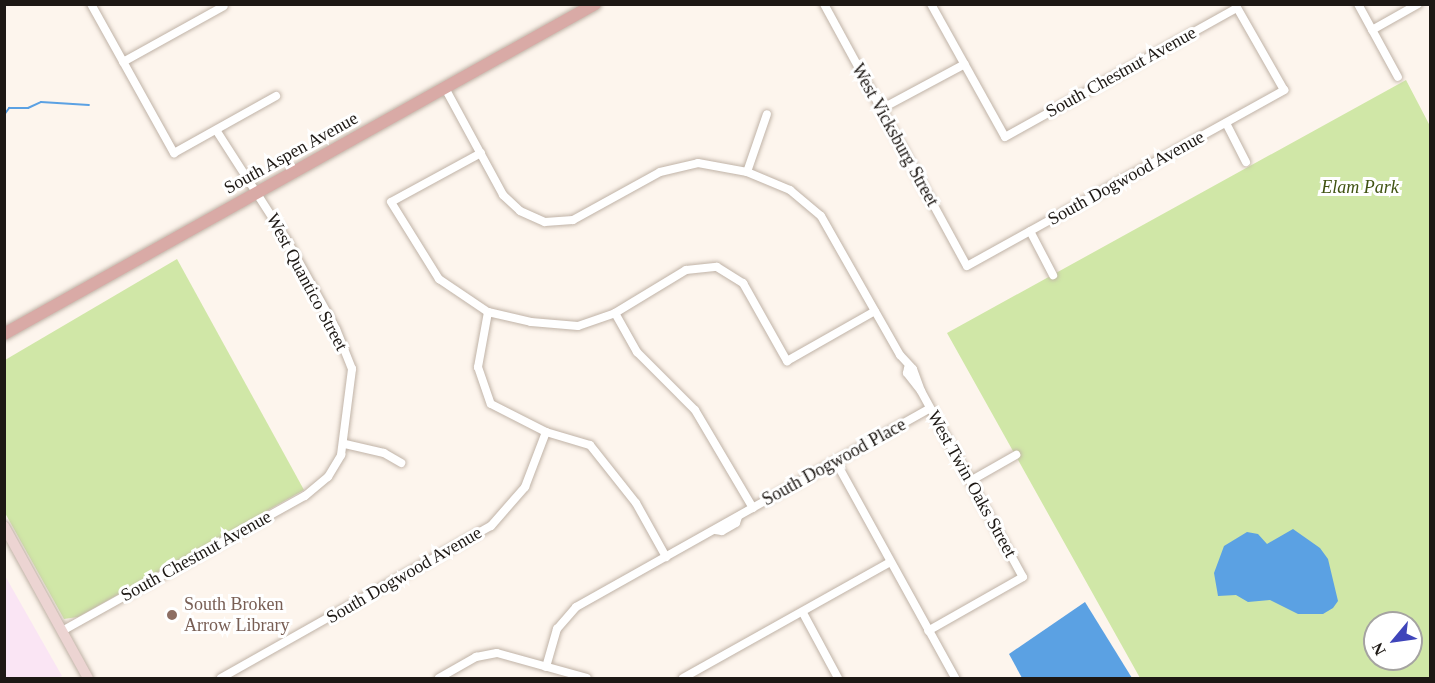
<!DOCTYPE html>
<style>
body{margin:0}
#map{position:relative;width:1435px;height:683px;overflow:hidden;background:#fdf5ed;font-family:Georgia,serif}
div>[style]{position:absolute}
.commercial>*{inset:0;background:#fae5f4}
.green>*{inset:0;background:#d0e7a7}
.water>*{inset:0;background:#5ba1e3}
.stream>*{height:2px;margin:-1px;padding:0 1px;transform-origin:1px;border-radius:1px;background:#5ba1e3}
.roads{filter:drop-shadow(0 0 2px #c0b3a7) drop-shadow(0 0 2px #c0b3a7)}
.street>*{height:8px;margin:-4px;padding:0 4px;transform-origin:4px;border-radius:4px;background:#fff}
.secondary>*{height:10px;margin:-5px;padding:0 5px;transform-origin:5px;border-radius:5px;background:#ecd4d2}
.primary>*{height:12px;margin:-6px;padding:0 6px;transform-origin:6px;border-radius:6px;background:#d9aaa6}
.dots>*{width:16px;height:16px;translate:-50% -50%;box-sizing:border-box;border:3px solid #fff;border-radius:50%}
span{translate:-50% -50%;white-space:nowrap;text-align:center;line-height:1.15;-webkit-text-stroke:6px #fff;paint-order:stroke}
.street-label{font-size:18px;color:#1d1814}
.park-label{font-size:18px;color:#405312;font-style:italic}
.education-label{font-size:18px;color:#785e54}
.left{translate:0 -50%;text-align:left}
.frame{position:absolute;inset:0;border:6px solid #1d1814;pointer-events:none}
.north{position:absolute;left:1363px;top:611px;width:60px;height:60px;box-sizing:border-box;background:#fff;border:2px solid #a5a3a1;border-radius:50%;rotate:241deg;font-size:16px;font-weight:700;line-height:24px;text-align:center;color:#1d1814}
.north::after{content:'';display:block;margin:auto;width:21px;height:27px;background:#3f45ba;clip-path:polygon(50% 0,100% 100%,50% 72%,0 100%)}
</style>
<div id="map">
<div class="commercial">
<i style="clip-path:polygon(4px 574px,62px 676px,57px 678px,5px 678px)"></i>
</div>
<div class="green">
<i style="clip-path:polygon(evenodd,1406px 80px,1430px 126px,1430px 678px,1140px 678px,947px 333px,1406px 80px,1375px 623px,1411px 623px,1411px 659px,1375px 659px,1375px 623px)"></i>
<i style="clip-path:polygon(177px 259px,304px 490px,78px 617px,64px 619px,5px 513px,5px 360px)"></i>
</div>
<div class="water">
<i style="clip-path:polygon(1293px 529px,1320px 548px,1328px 559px,1338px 601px,1333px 608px,1323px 614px,1298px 614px,1270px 600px,1248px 602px,1236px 595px,1218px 596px,1214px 573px,1224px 546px,1247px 532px,1258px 534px,1267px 544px)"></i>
<i style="clip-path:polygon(1085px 602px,1132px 678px,1022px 678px,1009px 654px)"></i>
</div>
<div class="stream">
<i style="left:4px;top:115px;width:9px;rotate:-54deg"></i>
<i style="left:9px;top:108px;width:19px"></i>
<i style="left:28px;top:108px;width:14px;rotate:-25deg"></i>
<i style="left:41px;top:102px;width:48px;rotate:3.6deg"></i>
</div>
<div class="roads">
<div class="street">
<i style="left:91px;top:4px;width:171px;rotate:60.9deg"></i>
<i style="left:174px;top:153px;width:117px;rotate:-29.2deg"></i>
<i style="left:824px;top:4px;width:298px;rotate:61.4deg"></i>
<i style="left:967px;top:266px;width:363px;rotate:-29deg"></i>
<i style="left:1284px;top:90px;width:99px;rotate:-119.7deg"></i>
<i style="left:931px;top:4px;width:152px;rotate:60.9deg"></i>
<i style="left:1005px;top:137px;width:265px;rotate:-29.1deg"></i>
<i style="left:1358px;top:4px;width:83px;rotate:61.3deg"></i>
<i style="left:1372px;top:30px;width:53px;rotate:-29.5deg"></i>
<i style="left:123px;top:62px;width:115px;rotate:-29deg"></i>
<i style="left:445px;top:88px;width:122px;rotate:61.5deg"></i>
<i style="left:503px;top:195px;width:23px;rotate:43deg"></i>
<i style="left:520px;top:211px;width:27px;rotate:24deg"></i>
<i style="left:545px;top:222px;width:28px;rotate:-4deg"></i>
<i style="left:573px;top:220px;width:99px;rotate:-28.9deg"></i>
<i style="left:660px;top:172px;width:39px;rotate:-13deg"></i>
<i style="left:698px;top:163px;width:50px;rotate:10.4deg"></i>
<i style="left:747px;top:172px;width:47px;rotate:22.7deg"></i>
<i style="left:790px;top:190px;width:40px;rotate:40deg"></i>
<i style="left:821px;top:216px;width:160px;rotate:60.4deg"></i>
<i style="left:900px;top:355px;width:19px;rotate:47deg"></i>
<i style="left:913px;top:369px;width:23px;rotate:70deg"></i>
<i style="left:921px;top:391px;width:212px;rotate:61.3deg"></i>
<i style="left:1023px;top:577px;width:109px;rotate:150.4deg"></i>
<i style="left:881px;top:109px;width:95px;rotate:-28.2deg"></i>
<i style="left:1226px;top:123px;width:44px;rotate:62.9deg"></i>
<i style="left:481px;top:153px;width:102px;rotate:151.4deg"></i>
<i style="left:391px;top:202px;width:91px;rotate:58.1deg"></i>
<i style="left:439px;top:279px;width:59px;rotate:34deg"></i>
<i style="left:488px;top:312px;width:44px;rotate:13.1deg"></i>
<i style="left:531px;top:322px;width:47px;rotate:4.9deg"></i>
<i style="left:578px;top:326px;width:39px;rotate:-19deg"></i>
<i style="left:615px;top:313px;width:83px;rotate:-31.2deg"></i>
<i style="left:686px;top:270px;width:31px;rotate:-6deg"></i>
<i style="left:717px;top:267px;width:31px;rotate:32deg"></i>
<i style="left:743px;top:283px;width:90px;rotate:60.6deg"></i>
<i style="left:787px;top:361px;width:101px;rotate:-29.6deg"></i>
<i style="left:747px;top:172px;width:61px;rotate:-71deg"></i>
<i style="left:1030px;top:231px;width:50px;rotate:62.4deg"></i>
<i style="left:488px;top:312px;width:56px;rotate:100.3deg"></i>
<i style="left:478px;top:367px;width:39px;rotate:71deg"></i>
<i style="left:491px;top:404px;width:62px;rotate:27deg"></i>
<i style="left:546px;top:432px;width:46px;rotate:16.5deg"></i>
<i style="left:590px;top:445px;width:74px;rotate:51.6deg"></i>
<i style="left:636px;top:503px;width:62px;rotate:60.9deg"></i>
<i style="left:615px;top:313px;width:45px;rotate:60.6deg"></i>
<i style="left:637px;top:352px;width:82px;rotate:45deg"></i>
<i style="left:695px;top:410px;width:114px;rotate:59.4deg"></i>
<i style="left:908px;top:368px;width:5px;rotate:101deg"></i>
<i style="left:907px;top:373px;width:23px;rotate:52deg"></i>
<i style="left:345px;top:444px;width:40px;rotate:13deg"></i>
<i style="left:384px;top:453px;width:20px;rotate:30deg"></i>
<i style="left:836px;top:462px;width:247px;rotate:61.1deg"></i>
<i style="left:972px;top:480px;width:51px;rotate:-29.6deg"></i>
<i style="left:715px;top:530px;width:7px;rotate:8deg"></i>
<i style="left:722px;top:531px;width:16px;rotate:-30deg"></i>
<i style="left:736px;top:523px;width:6px;rotate:-72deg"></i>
<i style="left:803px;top:613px;width:74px;rotate:61.7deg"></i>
<i style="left:62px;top:631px;width:278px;rotate:-29.1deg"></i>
<i style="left:305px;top:496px;width:30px;rotate:-40deg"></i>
<i style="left:328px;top:477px;width:26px;rotate:-59deg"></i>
<i style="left:341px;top:455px;width:87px;rotate:-82.7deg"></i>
<i style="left:352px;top:369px;width:43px;rotate:-111.8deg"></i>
<i style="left:336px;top:329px;width:99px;rotate:-118.9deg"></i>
<i style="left:288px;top:242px;width:133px;rotate:-122.7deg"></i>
<i style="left:546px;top:667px;width:40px;rotate:-74deg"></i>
<i style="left:557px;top:629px;width:29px;rotate:-49deg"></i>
<i style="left:576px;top:607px;width:406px;rotate:-29.3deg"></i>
<i style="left:221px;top:678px;width:310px;rotate:-29.4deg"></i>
<i style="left:491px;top:526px;width:52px;rotate:-48.9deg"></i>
<i style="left:525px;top:487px;width:59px;rotate:-69.1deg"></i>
<i style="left:439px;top:678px;width:43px;rotate:-29.6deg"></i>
<i style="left:476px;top:657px;width:21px;rotate:-11deg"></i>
<i style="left:497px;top:653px;width:93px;rotate:15.5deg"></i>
<i style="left:683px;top:678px;width:236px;rotate:-29.2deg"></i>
</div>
<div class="secondary">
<i style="left:4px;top:526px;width:174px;rotate:61.1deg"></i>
</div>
<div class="primary">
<i style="left:4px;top:334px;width:677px;rotate:-29.18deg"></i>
</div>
</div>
<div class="dots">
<i style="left:172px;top:615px;background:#8d6e63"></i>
</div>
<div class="street-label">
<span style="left:1121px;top:72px;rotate:-29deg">South Chestnut Avenue</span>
<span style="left:895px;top:135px;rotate:61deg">West Vicksburg Street</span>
<span style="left:291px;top:153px;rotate:-29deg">South Aspen Avenue</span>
<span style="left:1126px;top:178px;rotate:-29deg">South Dogwood Avenue</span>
<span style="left:307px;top:282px;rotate:62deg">West Quantico Street</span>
<span style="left:834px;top:462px;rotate:-29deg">South Dogwood Place</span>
<span style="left:972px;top:484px;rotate:61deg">West Twin Oaks Street</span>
<span style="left:196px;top:556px;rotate:-29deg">South Chestnut Avenue</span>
<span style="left:404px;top:575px;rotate:-30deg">South Dogwood Avenue</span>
</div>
<div class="park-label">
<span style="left:1360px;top:187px">Elam Park</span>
</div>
<div class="education-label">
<span class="left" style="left:184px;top:615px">South Broken<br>Arrow Library</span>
</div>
<div class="frame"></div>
<div class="north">N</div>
</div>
